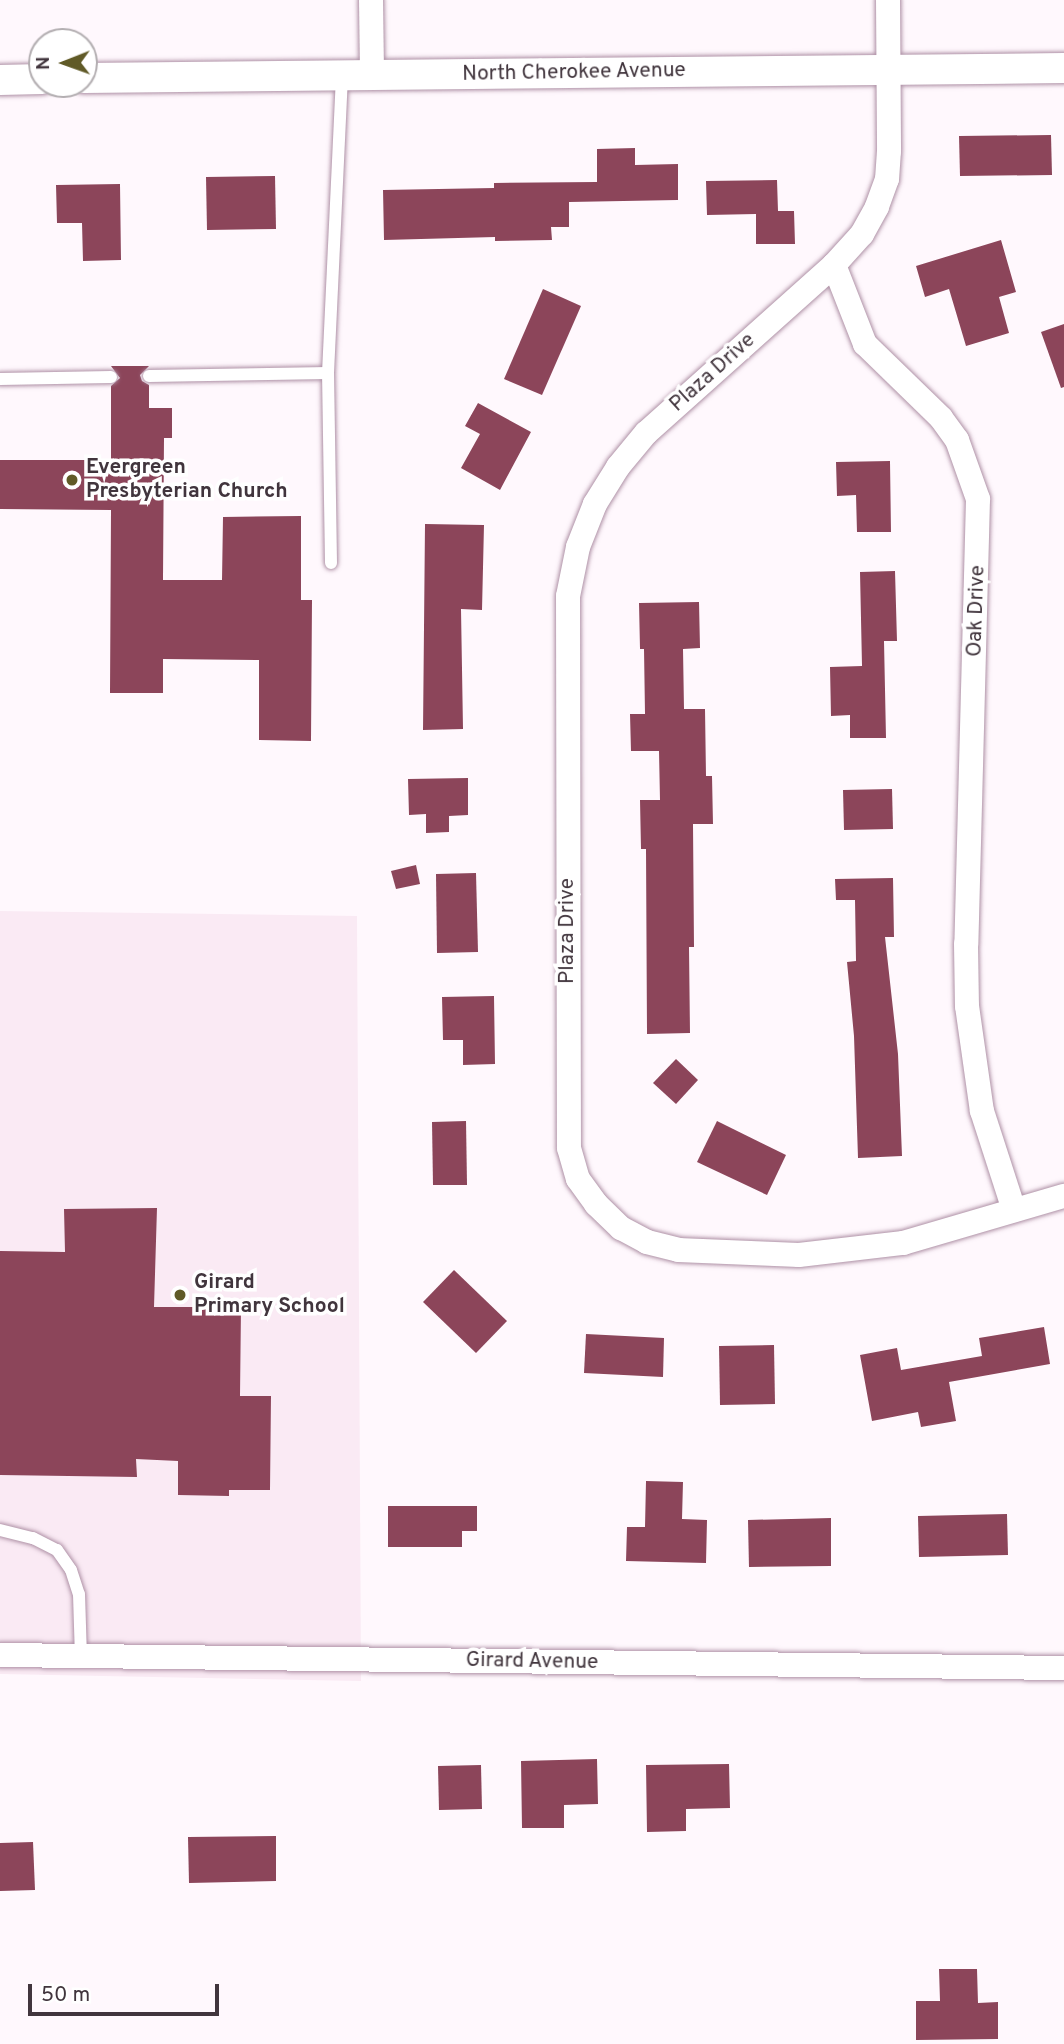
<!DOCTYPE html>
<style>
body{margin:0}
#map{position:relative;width:1064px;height:2044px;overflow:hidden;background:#fff8fd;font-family:Overpass,sans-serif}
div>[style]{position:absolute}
.built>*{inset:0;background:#faeaf4}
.building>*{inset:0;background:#8c455a}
.roads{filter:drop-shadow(0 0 2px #af91a6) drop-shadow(0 0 2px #af91a6)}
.service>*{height:12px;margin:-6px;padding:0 6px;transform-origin:6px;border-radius:6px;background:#fff}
.minor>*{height:24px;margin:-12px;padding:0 12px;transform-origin:12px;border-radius:12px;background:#fff}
.tertiary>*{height:30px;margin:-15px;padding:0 15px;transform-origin:15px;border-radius:15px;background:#fff}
.dots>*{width:19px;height:19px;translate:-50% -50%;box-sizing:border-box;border:4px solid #fff;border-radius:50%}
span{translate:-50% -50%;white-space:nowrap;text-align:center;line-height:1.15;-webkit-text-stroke:7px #fff;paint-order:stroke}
.street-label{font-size:21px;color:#41353d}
.poi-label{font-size:21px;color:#41353d;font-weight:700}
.left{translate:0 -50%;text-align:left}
.north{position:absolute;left:28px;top:28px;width:70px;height:70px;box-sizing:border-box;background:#fff;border:2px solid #b3aeb1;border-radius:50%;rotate:269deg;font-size:19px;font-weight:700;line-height:28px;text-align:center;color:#41353d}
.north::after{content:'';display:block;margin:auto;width:24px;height:32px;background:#605a27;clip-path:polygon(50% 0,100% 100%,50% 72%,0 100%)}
.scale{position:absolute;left:28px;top:1984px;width:191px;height:32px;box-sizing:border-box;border:4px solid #41353d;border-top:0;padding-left:9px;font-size:21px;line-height:24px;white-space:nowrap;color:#41353d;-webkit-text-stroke:5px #fff;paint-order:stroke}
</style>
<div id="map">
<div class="built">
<i style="clip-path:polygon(0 911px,357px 916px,361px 1681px,0 1674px)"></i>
</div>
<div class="building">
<i style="clip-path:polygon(1051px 135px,1052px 175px,960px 176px,959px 136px)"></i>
<i style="clip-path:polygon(635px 148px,635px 165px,678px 164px,678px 200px,569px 202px,569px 227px,551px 227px,552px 240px,495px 241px,495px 237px,384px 240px,383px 190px,494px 188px,494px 183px,597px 182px,597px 149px)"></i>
<i style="clip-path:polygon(275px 176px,276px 229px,207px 230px,206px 177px)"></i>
<i style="clip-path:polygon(777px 180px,778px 211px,794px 211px,795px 244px,756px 244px,756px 214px,707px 215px,706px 181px)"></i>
<i style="clip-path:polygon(120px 184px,121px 260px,83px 261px,82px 223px,57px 223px,56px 185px)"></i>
<i style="clip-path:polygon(1001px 240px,1016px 292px,999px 297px,1009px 333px,966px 346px,949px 289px,925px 297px,916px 266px)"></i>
<i style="clip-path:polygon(543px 289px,581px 306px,542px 395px,504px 379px)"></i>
<i style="clip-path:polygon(1064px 324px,1064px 387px,1061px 388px,1041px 332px)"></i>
<i style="clip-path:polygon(111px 366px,149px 366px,140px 375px,142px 381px,149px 385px,149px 408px,172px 408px,172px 438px,164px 438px,163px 580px,222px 580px,223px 517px,301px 516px,301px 600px,312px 600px,311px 741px,259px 740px,259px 660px,163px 659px,163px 693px,110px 693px,111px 510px,0 509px,0 460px,111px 460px,111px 386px,120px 378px)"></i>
<i style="clip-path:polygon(478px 403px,531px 432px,500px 490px,461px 468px,480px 434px,465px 426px)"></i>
<i style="clip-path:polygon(890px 461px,891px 532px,857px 532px,856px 495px,837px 496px,836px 462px)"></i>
<i style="clip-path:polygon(425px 524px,484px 525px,482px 610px,461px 609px,463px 729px,423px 730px)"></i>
<i style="clip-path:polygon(895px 571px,897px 641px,884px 641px,886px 738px,850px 738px,850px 715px,831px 716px,830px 667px,862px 666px,860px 572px)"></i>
<i style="clip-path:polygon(699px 602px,700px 648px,683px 649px,684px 709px,705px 709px,706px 776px,712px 776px,713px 824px,693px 824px,694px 947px,689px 947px,690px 1033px,647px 1034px,646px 849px,641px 849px,640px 800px,660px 800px,659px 751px,631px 751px,630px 714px,645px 714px,644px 649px,640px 649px,639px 603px)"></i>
<i style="clip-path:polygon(468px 778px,468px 815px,449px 816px,449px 832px,426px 833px,426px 814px,409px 815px,408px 779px)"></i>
<i style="clip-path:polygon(892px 789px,893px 829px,844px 830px,843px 790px)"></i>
<i style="clip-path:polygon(416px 865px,420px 884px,396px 889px,391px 871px)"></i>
<i style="clip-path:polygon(476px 873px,478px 952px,437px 953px,436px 874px)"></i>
<i style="clip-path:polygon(893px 878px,894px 937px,885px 937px,898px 1054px,902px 1156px,858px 1158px,854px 1036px,847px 962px,856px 961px,855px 900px,836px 900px,835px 879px)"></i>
<i style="clip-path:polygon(494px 996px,495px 1064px,463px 1065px,463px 1040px,443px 1040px,442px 997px)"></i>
<i style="clip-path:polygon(676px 1059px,698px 1080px,676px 1104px,653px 1083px)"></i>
<i style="clip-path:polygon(466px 1121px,467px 1185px,433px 1185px,432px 1122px)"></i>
<i style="clip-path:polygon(717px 1121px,786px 1155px,767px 1195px,697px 1162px)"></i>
<i style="clip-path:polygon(157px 1208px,154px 1307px,241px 1307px,240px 1396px,271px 1396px,270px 1490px,229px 1490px,229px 1496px,178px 1495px,178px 1461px,136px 1459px,137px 1477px,0 1475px,0 1251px,65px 1252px,64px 1209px)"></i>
<i style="clip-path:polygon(454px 1270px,507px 1321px,476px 1353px,423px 1302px)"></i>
<i style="clip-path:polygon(1044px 1327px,1050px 1364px,949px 1382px,956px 1421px,921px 1427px,918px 1412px,872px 1421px,860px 1355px,897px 1348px,901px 1370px,982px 1356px,979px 1338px)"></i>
<i style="clip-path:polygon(586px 1334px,664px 1338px,663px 1377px,584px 1373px)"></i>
<i style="clip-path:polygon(774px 1345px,775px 1404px,720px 1405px,719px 1346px)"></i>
<i style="clip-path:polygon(646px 1481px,683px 1482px,682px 1519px,707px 1520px,706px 1563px,626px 1561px,627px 1527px,645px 1527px)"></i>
<i style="clip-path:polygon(388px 1506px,477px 1506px,477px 1531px,462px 1531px,462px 1547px,388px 1547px)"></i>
<i style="clip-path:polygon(1007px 1514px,1008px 1555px,919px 1557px,918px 1516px)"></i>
<i style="clip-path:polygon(831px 1518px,831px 1566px,749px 1567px,748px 1520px)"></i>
<i style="clip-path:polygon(597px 1759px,598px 1804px,564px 1805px,564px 1828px,522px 1828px,521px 1761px)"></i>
<i style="clip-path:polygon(729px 1764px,730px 1808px,686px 1809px,686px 1831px,647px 1832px,646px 1765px)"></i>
<i style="clip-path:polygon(481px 1765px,482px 1809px,439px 1810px,438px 1766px)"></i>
<i style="clip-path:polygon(276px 1836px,276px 1881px,189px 1883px,188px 1837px)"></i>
<i style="clip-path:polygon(33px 1842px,35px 1890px,0 1891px,0 1843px)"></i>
<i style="clip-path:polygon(939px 1969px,977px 1969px,978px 2003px,998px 2002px,998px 2039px,916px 2040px,916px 2001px,940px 2001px)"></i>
</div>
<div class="roads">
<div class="service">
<i style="left:149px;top:376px;width:179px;rotate:-1deg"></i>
<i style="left:0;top:379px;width:111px;rotate:-1deg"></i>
<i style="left:331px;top:563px;width:190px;rotate:-90.9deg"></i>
<i style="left:328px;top:373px;width:299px;rotate:-87.3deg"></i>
<i style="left:0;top:1530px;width:34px;rotate:14deg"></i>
<i style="left:33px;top:1538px;width:27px;rotate:27deg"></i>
<i style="left:57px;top:1550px;width:24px;rotate:55deg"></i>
<i style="left:71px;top:1570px;width:25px;rotate:72deg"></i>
<i style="left:79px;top:1594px;width:62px;rotate:88.2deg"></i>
</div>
<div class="minor">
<i style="left:371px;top:0;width:74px;rotate:89.2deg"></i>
<i style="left:888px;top:0;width:151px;rotate:89.6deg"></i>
<i style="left:889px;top:151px;width:28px;rotate:94deg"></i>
<i style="left:887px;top:179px;width:30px;rotate:110deg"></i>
<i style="left:877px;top:207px;width:31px;rotate:119deg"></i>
<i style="left:862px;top:234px;width:42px;rotate:132.1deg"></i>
<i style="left:834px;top:265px;width:252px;rotate:138.2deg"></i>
<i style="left:646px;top:433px;width:44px;rotate:129.5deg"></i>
<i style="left:618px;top:467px;width:44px;rotate:121.9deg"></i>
<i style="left:595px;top:504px;width:46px;rotate:111.6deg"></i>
<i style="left:578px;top:547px;width:50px;rotate:101.5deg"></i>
<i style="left:568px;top:596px;width:552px;rotate:89.9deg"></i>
<i style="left:569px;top:1148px;width:32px;rotate:74deg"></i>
<i style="left:578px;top:1179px;width:31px;rotate:54deg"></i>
<i style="left:596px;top:1204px;width:35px;rotate:44deg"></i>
<i style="left:621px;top:1228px;width:30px;rotate:28deg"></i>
<i style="left:647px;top:1242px;width:32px;rotate:14deg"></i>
<i style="left:678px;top:1250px;width:121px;rotate:2.4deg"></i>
<i style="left:799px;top:1255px;width:105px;rotate:-6.6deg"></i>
<i style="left:903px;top:1243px;width:168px;rotate:-16.3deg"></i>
<i style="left:834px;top:265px;width:85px;rotate:68.6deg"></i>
<i style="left:865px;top:344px;width:106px;rotate:44.2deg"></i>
<i style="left:941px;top:418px;width:27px;rotate:54deg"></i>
<i style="left:957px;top:440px;width:63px;rotate:70.4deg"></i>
<i style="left:978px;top:499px;width:445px;rotate:91.5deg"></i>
<i style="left:966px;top:944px;width:62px;rotate:89.1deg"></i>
<i style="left:967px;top:1006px;width:106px;rotate:81.9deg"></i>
<i style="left:982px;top:1111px;width:104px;rotate:72.1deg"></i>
<i style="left:0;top:1655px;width:1064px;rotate:0.7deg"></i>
</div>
<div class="tertiary">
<i style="left:84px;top:78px;width:980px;rotate:-0.58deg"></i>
<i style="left:0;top:80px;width:42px;rotate:-1.4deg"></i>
</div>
</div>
<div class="dots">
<i style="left:72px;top:480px;background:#605a27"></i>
<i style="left:180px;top:1295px;background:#605a27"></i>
</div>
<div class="street-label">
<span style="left:574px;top:73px;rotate:-1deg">North Cherokee Avenue</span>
<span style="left:713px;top:373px;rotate:-42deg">Plaza Drive</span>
<span style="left:977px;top:611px;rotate:-88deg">Oak Drive</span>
<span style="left:568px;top:931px;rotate:-90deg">Plaza Drive</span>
<span style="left:532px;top:1662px;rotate:1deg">Girard Avenue</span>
</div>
<div class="poi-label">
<span class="left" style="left:86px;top:480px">Evergreen<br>Presbyterian Church</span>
<span class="left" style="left:194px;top:1295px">Girard<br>Primary School</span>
</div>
<div class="north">N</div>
<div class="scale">50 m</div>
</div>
